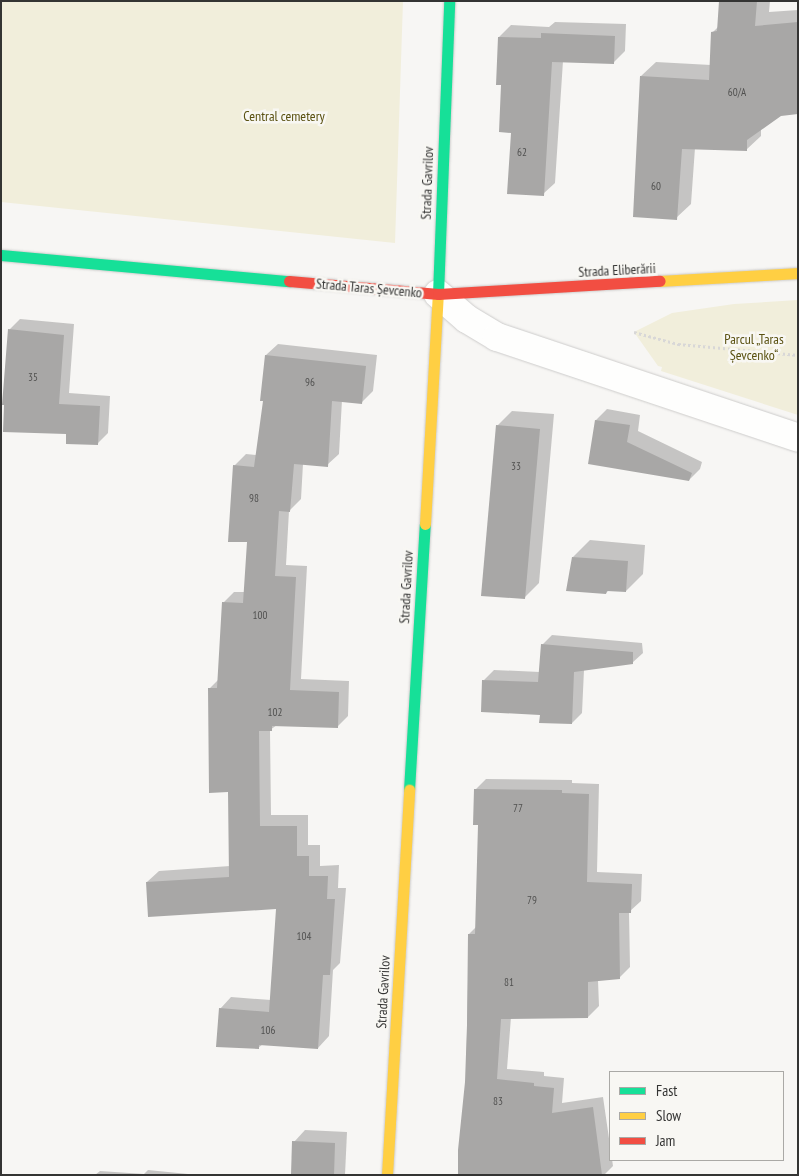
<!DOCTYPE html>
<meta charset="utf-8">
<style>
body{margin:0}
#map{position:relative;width:799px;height:1176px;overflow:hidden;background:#f7f6f4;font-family:"PT Sans Narrow",sans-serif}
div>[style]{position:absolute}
.green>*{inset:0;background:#f1eedb}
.shadow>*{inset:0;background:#0003}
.building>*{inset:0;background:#a8a7a6}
.path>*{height:3px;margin-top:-1.5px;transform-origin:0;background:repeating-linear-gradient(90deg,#d8d7d7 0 2.5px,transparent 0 5px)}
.roads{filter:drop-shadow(0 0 1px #cdcccb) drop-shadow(0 0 1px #cdcccb)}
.street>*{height:28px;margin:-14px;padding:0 14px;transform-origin:14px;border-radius:14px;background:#fefefd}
.fast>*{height:11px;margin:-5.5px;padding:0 5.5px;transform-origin:5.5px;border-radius:5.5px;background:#16e098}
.slow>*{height:11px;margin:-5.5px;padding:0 5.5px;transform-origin:5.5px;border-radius:5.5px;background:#ffcf43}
.jam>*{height:11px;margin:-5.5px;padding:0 5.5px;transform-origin:5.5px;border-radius:5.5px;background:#f24e42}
span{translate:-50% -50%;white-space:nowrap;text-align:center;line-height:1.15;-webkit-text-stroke:5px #f8f7f3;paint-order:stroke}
.number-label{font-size:11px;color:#515150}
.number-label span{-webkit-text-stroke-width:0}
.park-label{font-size:14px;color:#5a5111}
.street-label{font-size:14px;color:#343433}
.frame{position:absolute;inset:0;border:2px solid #343433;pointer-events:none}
.legend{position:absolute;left:609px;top:1071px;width:175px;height:90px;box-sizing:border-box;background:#f8f7f3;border:1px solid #aaa9a6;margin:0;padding:6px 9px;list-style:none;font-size:15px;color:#343433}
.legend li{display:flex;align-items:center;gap:10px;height:25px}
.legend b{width:25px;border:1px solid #aaa9a6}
</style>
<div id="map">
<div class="green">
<i style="clip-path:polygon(1px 1px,403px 1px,395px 243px,1px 202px)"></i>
<i style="clip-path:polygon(798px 300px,798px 415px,661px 371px,662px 367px,658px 366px,634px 332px,672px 313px,734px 304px)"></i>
</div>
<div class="shadow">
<i style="clip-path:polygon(720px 1px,770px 1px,769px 12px,798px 10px,798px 102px,761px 129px,761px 136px,746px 150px,695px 148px,691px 204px,676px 218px,641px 76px,656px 62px,711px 65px,713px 32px,718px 27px)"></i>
<i style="clip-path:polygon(555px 22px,626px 24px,625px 51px,613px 63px,563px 61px,555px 183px,543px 194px,512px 131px,502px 84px,499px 37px,511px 25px,549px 27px)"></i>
<i style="clip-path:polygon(20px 319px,74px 324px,69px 393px,110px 396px,108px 433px,97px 444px,68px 433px,9px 330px)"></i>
<i style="clip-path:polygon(278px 344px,377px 355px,373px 391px,361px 403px,342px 400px,339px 454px,327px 465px,303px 464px,301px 499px,289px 511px,286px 565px,307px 566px,301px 679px,349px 681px,348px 716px,337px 727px,277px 725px,270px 730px,271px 815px,308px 815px,308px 845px,320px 845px,320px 866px,339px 865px,338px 888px,346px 888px,340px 963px,333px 970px,329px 1036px,318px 1048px,263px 1044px,258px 1048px,220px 1009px,231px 997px,271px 1000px,277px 907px,147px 882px,159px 871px,230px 866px,229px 791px,210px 688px,219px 679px,223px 603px,234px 592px,245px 592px,248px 541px,234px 466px,246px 454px,257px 455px,264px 400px,261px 400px,266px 355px)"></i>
<i style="clip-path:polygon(607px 409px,640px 415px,638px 431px,702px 462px,700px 469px,689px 480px,589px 463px,596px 420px)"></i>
<i style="clip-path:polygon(512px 411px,554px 414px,539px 583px,524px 598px,482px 595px,497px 426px)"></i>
<i style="clip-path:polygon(590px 540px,645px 545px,643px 574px,626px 591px,609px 590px,606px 593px,573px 557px)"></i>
<i style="clip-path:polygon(552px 635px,642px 643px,643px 653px,632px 663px,584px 670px,582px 713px,572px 723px,541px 713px,484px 680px,494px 670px,540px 672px,542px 645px)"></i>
<i style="clip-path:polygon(486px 779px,572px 780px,572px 783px,599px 784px,597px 872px,642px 874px,641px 901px,629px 912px,630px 967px,619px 978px,598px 980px,599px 1006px,588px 1017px,511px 1017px,507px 1069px,544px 1072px,544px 1076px,564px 1078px,562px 1103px,603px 1097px,613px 1166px,604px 1175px,459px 1175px,466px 1082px,469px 934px,476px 927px,479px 824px,475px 790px)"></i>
<i style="clip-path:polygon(305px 1130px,347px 1132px,345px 1175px,292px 1175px,294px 1142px)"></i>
<i style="clip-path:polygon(148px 1170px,198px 1175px,95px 1175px,100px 1171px,144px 1174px)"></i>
</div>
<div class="building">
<i style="clip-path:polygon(719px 1px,757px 1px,755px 26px,798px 22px,798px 114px,781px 116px,747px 140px,747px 151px,682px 149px,677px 220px,633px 217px,640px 76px,709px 80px,711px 32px,717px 31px)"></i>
<i style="clip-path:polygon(541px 33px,615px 36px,614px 64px,552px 62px,544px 196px,507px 194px,511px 133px,499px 132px,501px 85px,496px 85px,498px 37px,541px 38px)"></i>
<i style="clip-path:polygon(8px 329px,64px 335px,59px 404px,100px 406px,98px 445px,66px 444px,66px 434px,3px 432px,4px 405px,2px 405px)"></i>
<i style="clip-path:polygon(265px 355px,366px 366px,362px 404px,332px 401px,328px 467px,294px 464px,290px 512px,279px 511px,275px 576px,296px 577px,290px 690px,339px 692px,338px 728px,272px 726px,272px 731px,259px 731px,260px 826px,297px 826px,297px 856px,309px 856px,309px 876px,328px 876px,327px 899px,335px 899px,330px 975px,323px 975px,318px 1049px,259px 1045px,259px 1049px,216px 1047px,219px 1008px,269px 1012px,276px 909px,148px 917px,146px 882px,229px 877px,228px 792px,209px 793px,208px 688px,217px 688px,222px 602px,243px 603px,247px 542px,228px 542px,233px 465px,254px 467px,263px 401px,260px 401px)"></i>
<i style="clip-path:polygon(595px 420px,630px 425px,627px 442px,692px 473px,689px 481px,588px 464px)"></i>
<i style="clip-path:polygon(496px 425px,540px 429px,525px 599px,481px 596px)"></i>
<i style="clip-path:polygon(572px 557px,628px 561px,626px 592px,607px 591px,606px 594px,566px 591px)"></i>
<i style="clip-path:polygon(541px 644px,633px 652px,633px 664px,574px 672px,572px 724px,539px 723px,540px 715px,481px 712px,482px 680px,538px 682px)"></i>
<i style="clip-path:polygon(474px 789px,562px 790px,562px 793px,589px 794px,587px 882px,632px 884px,631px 913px,619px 913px,620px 979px,588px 982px,588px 1018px,501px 1019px,497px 1079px,534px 1083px,534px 1086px,554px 1088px,552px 1113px,593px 1107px,602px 1175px,458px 1175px,458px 1150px,465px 1082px,467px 1025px,468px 934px,475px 934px,478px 825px,473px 825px)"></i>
<i style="clip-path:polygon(292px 1141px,335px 1143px,334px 1175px,291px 1175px)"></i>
</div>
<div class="path">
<i style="left:634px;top:332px;width:46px;rotate:15.3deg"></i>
<i style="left:678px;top:344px;width:121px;rotate:5.2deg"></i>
</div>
<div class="roads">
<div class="street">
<i style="left:438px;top:294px;width:38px;rotate:41deg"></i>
<i style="left:467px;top:319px;width:35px;rotate:31deg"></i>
<i style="left:497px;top:337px;width:317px;rotate:18.5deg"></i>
</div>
<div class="fast">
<i style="left:1px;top:255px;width:289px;rotate:5.2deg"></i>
<i style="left:438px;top:294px;width:293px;rotate:-87.8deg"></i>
<i style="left:409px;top:790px;width:266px;rotate:-86.6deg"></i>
</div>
<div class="slow">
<i style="left:660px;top:281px;width:138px;rotate:-3.3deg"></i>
<i style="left:425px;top:524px;width:230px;rotate:-86.8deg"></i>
<i style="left:387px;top:1175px;width:386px;rotate:-86.7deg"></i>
</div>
<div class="jam">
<i style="left:289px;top:281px;width:150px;rotate:5deg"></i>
<i style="left:438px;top:294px;width:222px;rotate:-3.4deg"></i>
</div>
</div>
<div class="number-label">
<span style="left:737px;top:92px">60/A</span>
<span style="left:522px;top:152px">62</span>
<span style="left:656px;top:186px">60</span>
<span style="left:33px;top:377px">35</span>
<span style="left:310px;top:382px">96</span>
<span style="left:516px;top:466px">33</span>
<span style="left:254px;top:498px">98</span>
<span style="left:260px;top:615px">100</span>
<span style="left:275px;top:712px">102</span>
<span style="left:518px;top:808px">77</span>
<span style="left:532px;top:900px">79</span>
<span style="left:304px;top:936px">104</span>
<span style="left:509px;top:982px">81</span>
<span style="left:268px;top:1030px">106</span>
<span style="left:498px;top:1101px">83</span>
</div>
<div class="park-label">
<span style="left:284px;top:116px">Central cemetery</span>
<span style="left:754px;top:347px">Parcul „Taras<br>Șevcenko“</span>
</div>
<div class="street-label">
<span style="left:427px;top:183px;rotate:-88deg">Strada Gavrilov</span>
<span style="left:617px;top:270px;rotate:-3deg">Strada Eliberării</span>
<span style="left:369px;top:288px;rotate:5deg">Strada Taras Șevcenko</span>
<span style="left:406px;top:587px;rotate:-87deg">Strada Gavrilov</span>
<span style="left:383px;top:992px;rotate:-87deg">Strada Gavrilov</span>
</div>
<div class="frame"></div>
<ul class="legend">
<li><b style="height:6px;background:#16e098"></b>Fast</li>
<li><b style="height:6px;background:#ffcf43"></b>Slow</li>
<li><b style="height:6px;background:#f24e42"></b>Jam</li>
</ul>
</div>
